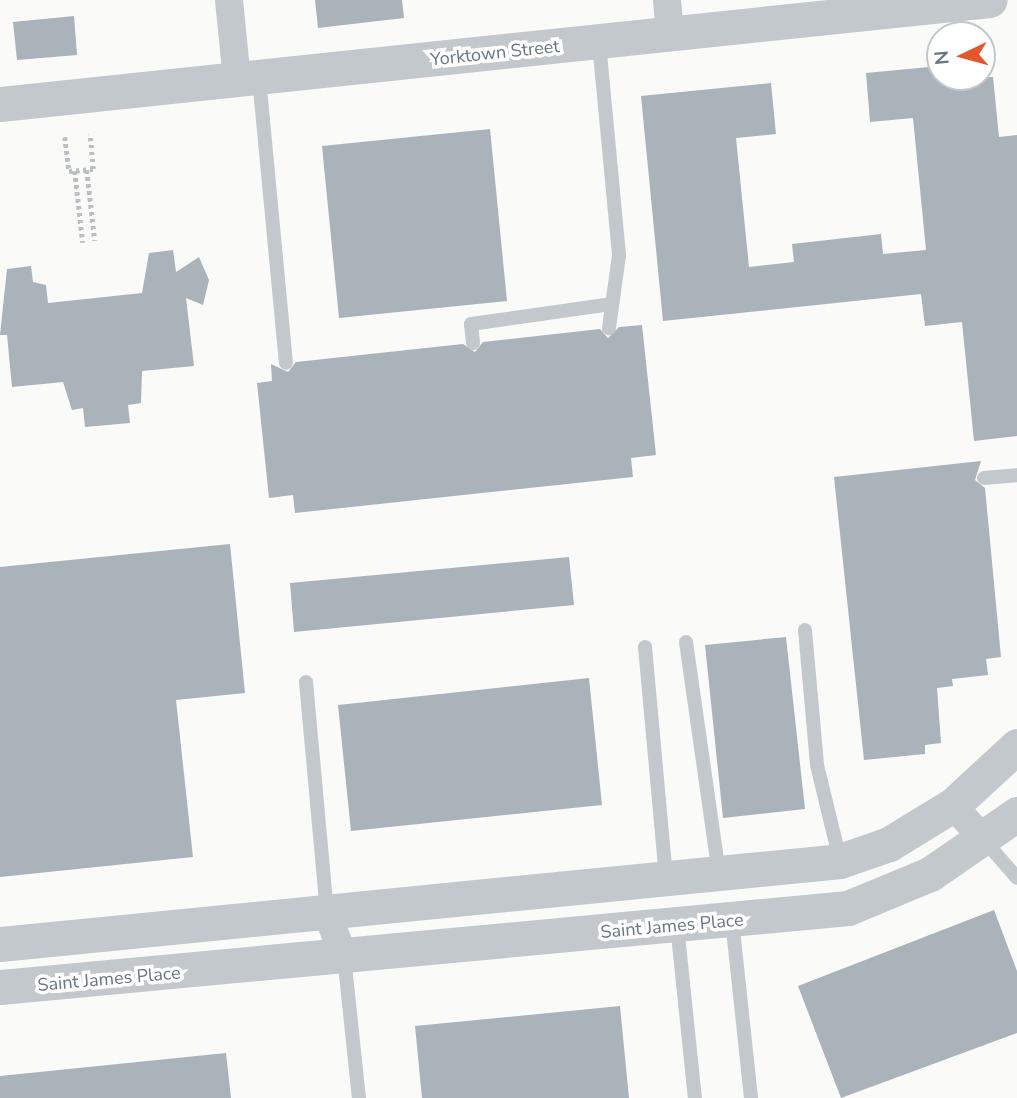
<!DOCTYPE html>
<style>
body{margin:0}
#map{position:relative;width:1017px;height:1098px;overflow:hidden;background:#fafaf8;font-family:"Nunito Sans",sans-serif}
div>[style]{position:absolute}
.building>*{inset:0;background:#aab3b9}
.path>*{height:4.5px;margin-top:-2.25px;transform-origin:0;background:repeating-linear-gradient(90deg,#bbbfc2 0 3.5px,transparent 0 7px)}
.service>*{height:14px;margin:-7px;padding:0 7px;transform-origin:7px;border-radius:7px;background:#c3c8cc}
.minor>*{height:28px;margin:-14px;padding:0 14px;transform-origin:14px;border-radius:14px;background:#c3c8cc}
.tertiary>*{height:35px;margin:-17.5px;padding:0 17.5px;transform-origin:17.5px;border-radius:17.5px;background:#c3c8cc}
span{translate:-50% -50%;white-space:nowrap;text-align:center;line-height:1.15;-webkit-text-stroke:7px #fff;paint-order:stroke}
.street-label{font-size:18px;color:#657683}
.north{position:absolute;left:926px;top:21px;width:70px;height:70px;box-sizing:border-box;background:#fff;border:2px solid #c1c8cd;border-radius:50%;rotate:265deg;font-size:19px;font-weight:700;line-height:28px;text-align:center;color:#657683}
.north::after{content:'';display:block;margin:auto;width:24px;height:32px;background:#e4572e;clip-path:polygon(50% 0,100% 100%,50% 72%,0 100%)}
</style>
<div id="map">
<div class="building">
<i style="clip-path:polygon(315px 0,402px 0,404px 18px,318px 28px)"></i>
<i style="clip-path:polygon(74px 16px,77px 55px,17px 60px,13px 22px)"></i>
<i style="clip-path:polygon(940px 66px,940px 77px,993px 77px,999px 137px,1017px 135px,1017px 436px,974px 441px,962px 322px,925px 326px,921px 294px,663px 321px,641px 96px,771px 83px,776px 134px,736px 138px,749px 267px,794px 262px,792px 244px,881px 234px,883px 254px,926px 250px,913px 118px,870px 122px,866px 73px)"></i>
<i style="clip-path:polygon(490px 129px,507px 301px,339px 318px,322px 146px)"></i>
<i style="clip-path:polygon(173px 250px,176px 272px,199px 257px,209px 280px,203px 305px,186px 298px,194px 366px,142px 371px,141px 403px,128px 405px,130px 423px,85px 427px,83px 408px,72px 410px,63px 382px,12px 387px,7px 335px,0 335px,7px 269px,31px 266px,33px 282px,46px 285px,48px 303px,142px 293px,149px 253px)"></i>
<i style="clip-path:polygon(642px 325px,656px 455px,631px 458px,633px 477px,295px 513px,293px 495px,269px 498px,257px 383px,272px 381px,271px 364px,288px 372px,296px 362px,463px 344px,475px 352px,483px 342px,600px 329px,608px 338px,619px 327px)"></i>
<i style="clip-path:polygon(981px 461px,975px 480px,985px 488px,1001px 657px,986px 659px,988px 675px,952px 679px,953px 686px,937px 688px,941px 743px,925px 745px,925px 754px,864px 760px,834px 477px)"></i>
<i style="clip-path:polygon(230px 544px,245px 693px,176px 700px,193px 857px,0 877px,0 567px)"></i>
<i style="clip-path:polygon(569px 557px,574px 605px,294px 632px,290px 583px)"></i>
<i style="clip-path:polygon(786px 637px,805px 809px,723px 818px,705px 645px)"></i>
<i style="clip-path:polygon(589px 678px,602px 805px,351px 831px,338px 705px)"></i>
<i style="clip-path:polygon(994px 910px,1017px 971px,1017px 1033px,841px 1098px,798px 986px)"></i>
<i style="clip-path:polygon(620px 1006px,629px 1098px,422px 1098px,415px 1026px)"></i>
<i style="clip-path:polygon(226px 1053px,231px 1098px,0 1098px,0 1076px)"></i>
</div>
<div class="path">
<i style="left:65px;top:137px;width:34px;rotate:83deg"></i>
<i style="left:69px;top:171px;width:24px;rotate:-5deg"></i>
<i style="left:93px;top:169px;width:35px;rotate:-95deg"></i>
<i style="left:87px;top:170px;width:71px;rotate:83.6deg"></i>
<i style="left:75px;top:171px;width:72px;rotate:83.7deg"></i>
</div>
<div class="service">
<i style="left:599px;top:43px;width:213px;rotate:84.6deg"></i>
<i style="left:619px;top:255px;width:74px;rotate:97.8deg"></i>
<i style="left:259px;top:78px;width:286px;rotate:84.6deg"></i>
<i style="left:473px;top:343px;width:19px;rotate:-96deg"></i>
<i style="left:471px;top:324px;width:141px;rotate:-8.1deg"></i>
<i style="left:984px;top:478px;width:33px;rotate:-5deg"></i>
<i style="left:805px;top:630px;width:136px;rotate:84.9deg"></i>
<i style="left:817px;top:765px;width:98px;rotate:76.4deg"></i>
<i style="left:686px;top:642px;width:233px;rotate:81.9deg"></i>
<i style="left:645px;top:647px;width:234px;rotate:84.8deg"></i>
<i style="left:306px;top:682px;width:231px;rotate:84.8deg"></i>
<i style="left:984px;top:840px;width:50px;rotate:49deg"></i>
<i style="left:732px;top:920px;width:179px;rotate:83.9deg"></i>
<i style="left:677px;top:925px;width:174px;rotate:84.1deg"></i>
<i style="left:344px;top:956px;width:143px;rotate:84deg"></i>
</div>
<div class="minor">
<i style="left:229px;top:0;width:80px;rotate:84.3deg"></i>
<i style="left:667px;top:0;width:35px;rotate:85deg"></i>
<i style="left:953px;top:805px;width:47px;rotate:48.5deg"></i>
<i style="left:327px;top:914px;width:45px;rotate:68deg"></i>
</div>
<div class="tertiary">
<i style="left:0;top:104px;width:995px;rotate:-6deg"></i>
<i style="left:0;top:944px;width:844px;rotate:-5.64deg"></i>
<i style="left:840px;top:861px;width:52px;rotate:-19.1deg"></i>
<i style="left:889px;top:844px;width:75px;rotate:-31.4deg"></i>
<i style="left:953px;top:805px;width:87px;rotate:-42.7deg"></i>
<i style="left:0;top:987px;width:852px;rotate:-5.32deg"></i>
<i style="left:848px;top:908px;width:89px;rotate:-22.5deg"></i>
<i style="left:930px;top:874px;width:106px;rotate:-34.6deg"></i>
</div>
<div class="street-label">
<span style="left:495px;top:53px;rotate:-6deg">Yorktown Street</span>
<span style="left:672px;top:926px;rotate:-5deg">Saint James Place</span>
<span style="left:109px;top:979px;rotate:-5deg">Saint James Place</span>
</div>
<div class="north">N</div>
</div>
